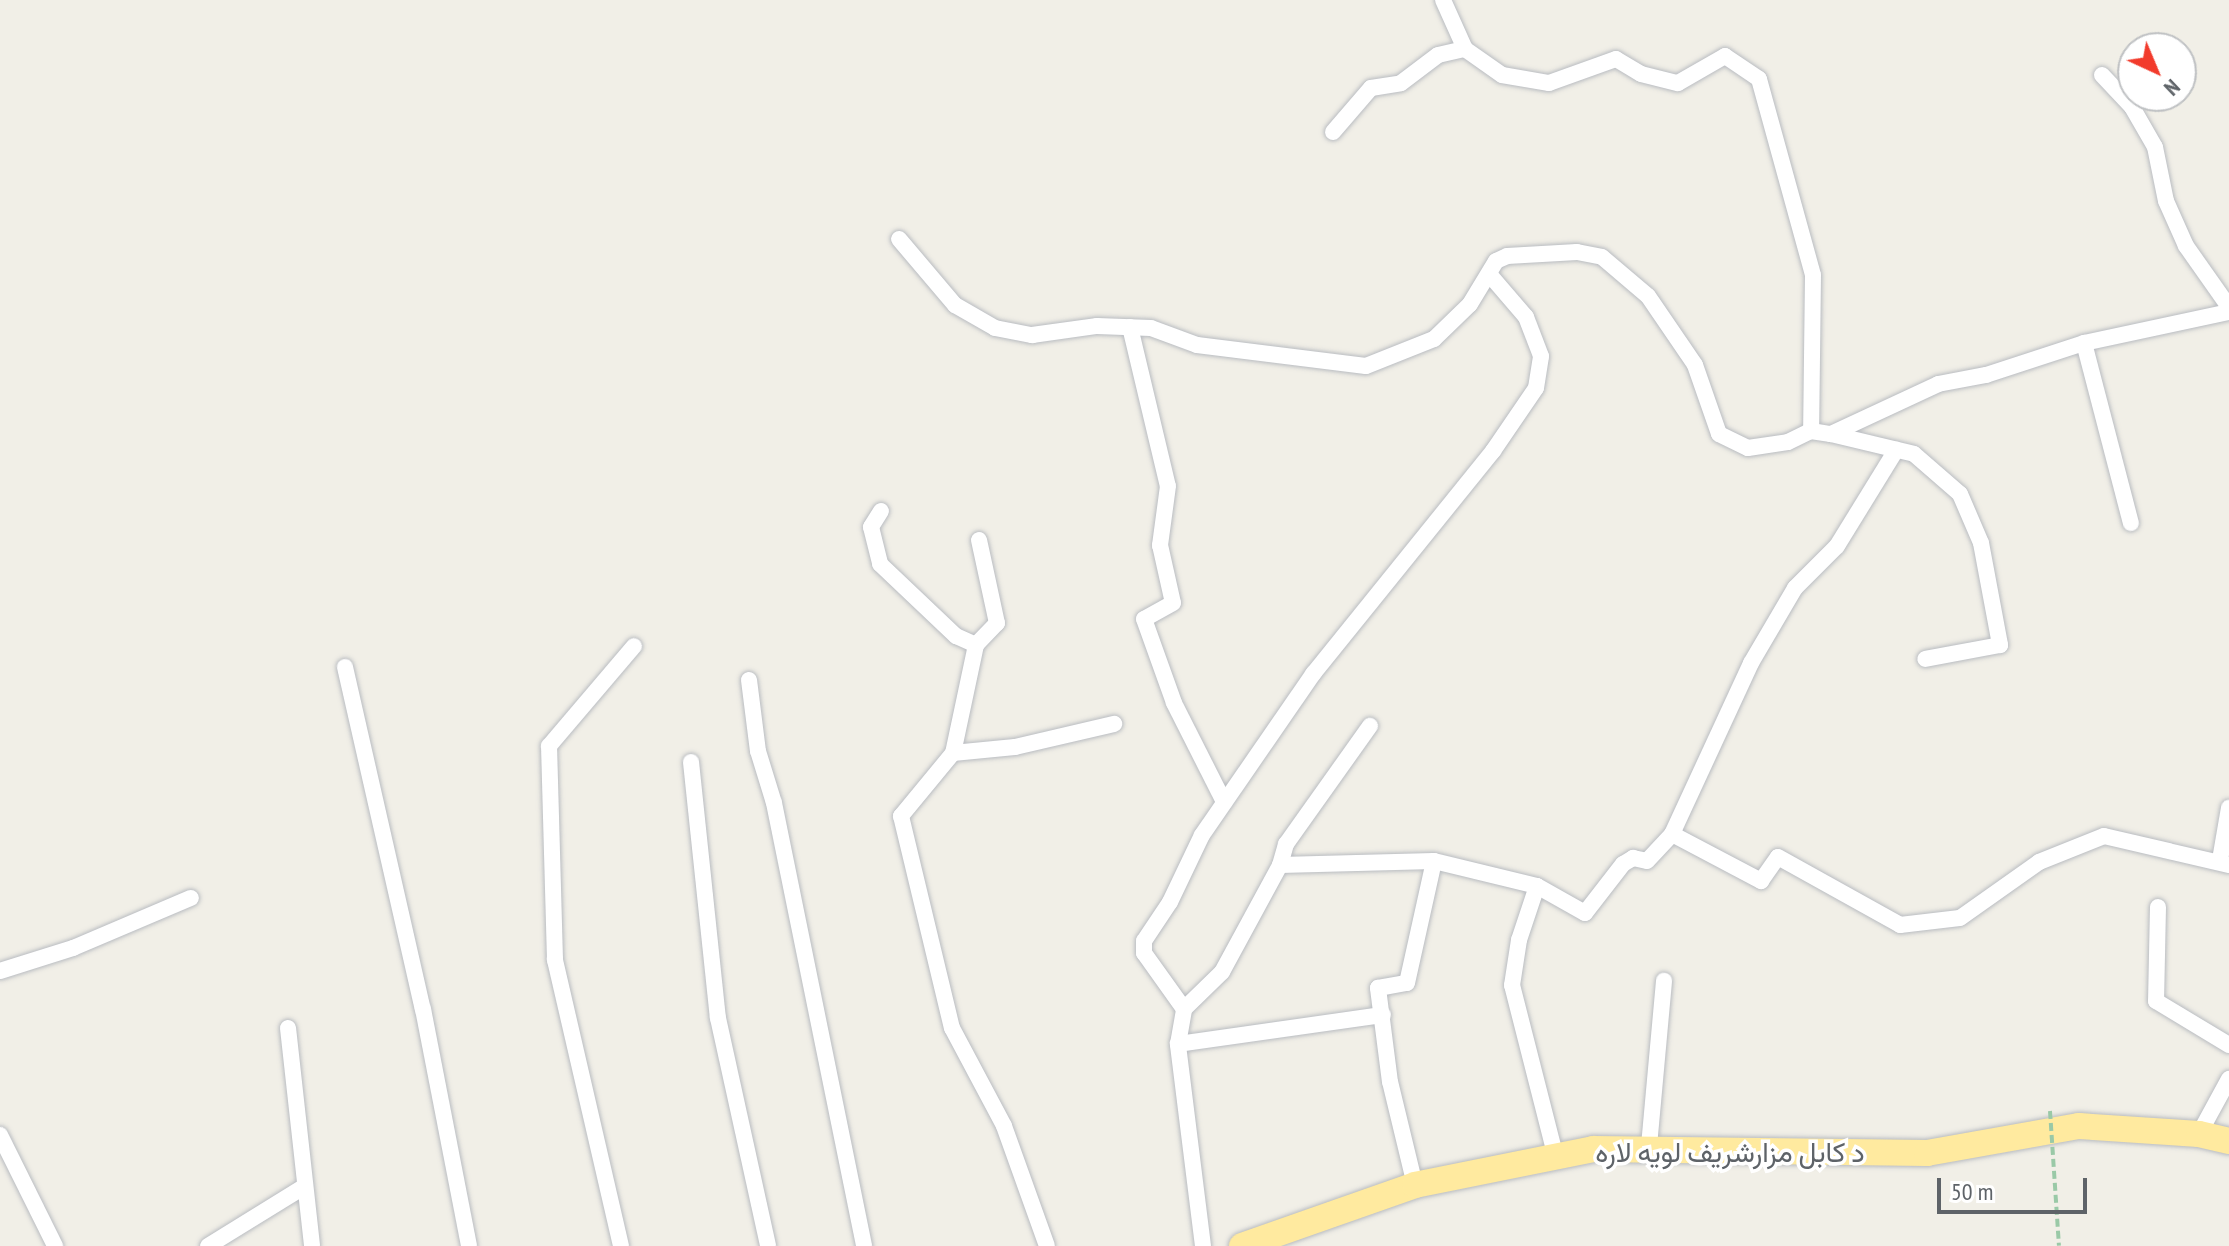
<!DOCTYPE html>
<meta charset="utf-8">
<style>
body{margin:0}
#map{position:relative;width:2229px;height:1246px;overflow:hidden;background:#f1efe7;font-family:"PT Sans Narrow",Vazirmatn,sans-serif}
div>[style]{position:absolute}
.roads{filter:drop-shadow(0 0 2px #b9bcc1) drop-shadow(0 0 2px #b9bcc1)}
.minor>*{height:16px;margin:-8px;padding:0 8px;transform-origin:8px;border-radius:8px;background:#fff}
.trunk>*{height:26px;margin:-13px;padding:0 13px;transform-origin:13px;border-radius:13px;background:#ffea9f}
.path-bridge>*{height:4px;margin-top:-2px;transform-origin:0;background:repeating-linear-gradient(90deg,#9ac9a7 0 8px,transparent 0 12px)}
span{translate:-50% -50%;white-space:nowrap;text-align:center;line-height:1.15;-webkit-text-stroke:7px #fff;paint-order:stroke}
.street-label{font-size:28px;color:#5e6368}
.north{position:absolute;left:2117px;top:32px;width:80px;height:80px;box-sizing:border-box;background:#fff;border:2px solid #bfc1c3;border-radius:50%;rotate:136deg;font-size:22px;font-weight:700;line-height:32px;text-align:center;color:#5e6368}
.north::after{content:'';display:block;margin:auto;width:28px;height:36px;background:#f23b2c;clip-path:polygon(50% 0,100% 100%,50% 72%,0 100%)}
.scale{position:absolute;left:1937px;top:1178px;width:150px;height:36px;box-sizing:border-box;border:4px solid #5e6368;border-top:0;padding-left:10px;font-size:24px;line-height:28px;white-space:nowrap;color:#5e6368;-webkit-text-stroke:6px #fff;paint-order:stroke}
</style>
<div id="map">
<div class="roads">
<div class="minor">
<i style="left:1443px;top:0;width:54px;rotate:65.8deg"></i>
<i style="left:1465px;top:49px;width:45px;rotate:35.1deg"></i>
<i style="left:1502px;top:75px;width:48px;rotate:9.7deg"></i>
<i style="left:1549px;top:83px;width:71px;rotate:-19.7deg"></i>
<i style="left:1616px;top:59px;width:29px;rotate:31deg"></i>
<i style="left:1641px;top:74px;width:38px;rotate:14deg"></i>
<i style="left:1678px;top:83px;width:54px;rotate:-29.9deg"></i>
<i style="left:1725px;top:56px;width:41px;rotate:34.1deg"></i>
<i style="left:1759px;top:79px;width:203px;rotate:74.6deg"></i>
<i style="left:1813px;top:275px;width:156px;rotate:90.7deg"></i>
<i style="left:2102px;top:75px;width:44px;rotate:46.8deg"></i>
<i style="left:2132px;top:107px;width:46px;rotate:60.1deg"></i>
<i style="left:2155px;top:147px;width:55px;rotate:78.5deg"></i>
<i style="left:2166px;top:201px;width:49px;rotate:66deg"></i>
<i style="left:2186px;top:246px;width:75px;rotate:54.8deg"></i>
<i style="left:1333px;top:132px;width:58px;rotate:-49.2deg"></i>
<i style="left:1371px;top:88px;width:30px;rotate:-9deg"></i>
<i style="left:1401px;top:83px;width:46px;rotate:-37.1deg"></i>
<i style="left:1438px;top:55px;width:28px;rotate:-13deg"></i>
<i style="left:899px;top:239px;width:87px;rotate:49.7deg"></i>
<i style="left:955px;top:305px;width:46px;rotate:29.9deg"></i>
<i style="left:995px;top:328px;width:38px;rotate:11deg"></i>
<i style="left:1032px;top:335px;width:66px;rotate:-7.9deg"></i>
<i style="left:1097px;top:326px;width:54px;rotate:2.1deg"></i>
<i style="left:1151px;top:328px;width:49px;rotate:20.3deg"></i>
<i style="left:1197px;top:345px;width:170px;rotate:7.1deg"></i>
<i style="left:1366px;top:366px;width:73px;rotate:-21.7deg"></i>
<i style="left:1434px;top:339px;width:50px;rotate:-44.2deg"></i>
<i style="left:1470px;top:304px;width:50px;rotate:-58.8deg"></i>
<i style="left:1496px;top:261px;width:12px;rotate:-24deg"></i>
<i style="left:1507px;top:256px;width:70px;rotate:-3.3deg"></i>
<i style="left:1577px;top:252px;width:25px;rotate:11deg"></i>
<i style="left:1602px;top:257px;width:60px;rotate:40.3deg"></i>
<i style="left:1648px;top:296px;width:83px;rotate:55.7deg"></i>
<i style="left:1695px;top:365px;width:73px;rotate:70.8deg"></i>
<i style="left:1719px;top:434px;width:32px;rotate:26deg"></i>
<i style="left:1748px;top:448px;width:40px;rotate:-8.5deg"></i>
<i style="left:1788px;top:442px;width:25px;rotate:-26deg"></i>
<i style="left:1811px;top:431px;width:20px;rotate:9deg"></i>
<i style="left:1831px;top:434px;width:85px;rotate:13.5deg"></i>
<i style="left:1914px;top:454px;width:61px;rotate:41deg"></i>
<i style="left:1960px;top:494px;width:53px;rotate:66.8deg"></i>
<i style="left:1981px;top:543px;width:104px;rotate:79.4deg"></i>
<i style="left:2000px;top:645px;width:76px;rotate:169.4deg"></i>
<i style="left:1130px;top:327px;width:163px;rotate:76.6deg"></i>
<i style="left:1168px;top:486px;width:60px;rotate:97.7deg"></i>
<i style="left:1160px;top:545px;width:59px;rotate:77.4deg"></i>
<i style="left:1173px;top:603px;width:33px;rotate:151deg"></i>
<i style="left:1144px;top:619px;width:89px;rotate:70.3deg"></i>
<i style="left:1174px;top:703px;width:111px;rotate:63.2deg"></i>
<i style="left:2084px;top:343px;width:186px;rotate:75.4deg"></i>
<i style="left:1831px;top:434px;width:118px;rotate:-25deg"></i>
<i style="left:1938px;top:384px;width:49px;rotate:-10.6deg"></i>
<i style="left:1986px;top:375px;width:103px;rotate:-18.1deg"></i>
<i style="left:2084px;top:343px;width:148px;rotate:-12.1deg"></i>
<i style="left:881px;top:511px;width:19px;rotate:122deg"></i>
<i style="left:871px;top:527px;width:38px;rotate:76deg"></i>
<i style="left:880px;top:564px;width:105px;rotate:43.5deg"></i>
<i style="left:956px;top:636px;width:22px;rotate:24deg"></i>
<i style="left:979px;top:540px;width:85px;rotate:77.8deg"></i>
<i style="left:997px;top:623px;width:30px;rotate:134deg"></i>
<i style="left:976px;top:645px;width:110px;rotate:102deg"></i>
<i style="left:953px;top:753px;width:82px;rotate:129.5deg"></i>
<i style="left:901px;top:816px;width:218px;rotate:76.5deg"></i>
<i style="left:952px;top:1028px;width:111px;rotate:62deg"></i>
<i style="left:1004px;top:1126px;width:127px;rotate:70.3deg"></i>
<i style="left:345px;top:667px;width:351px;rotate:77.2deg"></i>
<i style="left:423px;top:1009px;width:241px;rotate:79deg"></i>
<i style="left:749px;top:680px;width:72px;rotate:82.8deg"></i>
<i style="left:758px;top:751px;width:54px;rotate:72.9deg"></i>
<i style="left:774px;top:803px;width:452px;rotate:78.5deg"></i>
<i style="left:953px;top:753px;width:62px;rotate:-5.5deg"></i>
<i style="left:1015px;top:747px;width:102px;rotate:-13.1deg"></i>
<i style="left:691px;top:762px;width:257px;rotate:84deg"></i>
<i style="left:718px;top:1018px;width:233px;rotate:77.6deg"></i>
<i style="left:1672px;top:834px;width:101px;rotate:27.8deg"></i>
<i style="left:1761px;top:881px;width:29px;rotate:-55deg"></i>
<i style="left:1778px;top:857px;width:140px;rotate:29.1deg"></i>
<i style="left:1900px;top:925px;width:60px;rotate:-6.7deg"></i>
<i style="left:1960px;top:918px;width:97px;rotate:-35.3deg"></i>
<i style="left:2039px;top:862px;width:70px;rotate:-21.8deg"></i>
<i style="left:2104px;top:836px;width:128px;rotate:13.1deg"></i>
<i style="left:2220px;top:860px;width:53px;rotate:-80.2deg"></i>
<i style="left:1280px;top:865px;width:154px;rotate:-1.5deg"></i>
<i style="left:1434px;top:861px;width:106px;rotate:13.6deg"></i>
<i style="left:1537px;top:886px;width:55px;rotate:29.4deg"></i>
<i style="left:1585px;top:913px;width:62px;rotate:-52.2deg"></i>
<i style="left:1623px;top:864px;width:12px;rotate:-31deg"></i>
<i style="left:1633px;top:858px;width:14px;rotate:12deg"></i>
<i style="left:1647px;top:861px;width:37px;rotate:-47deg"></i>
<i style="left:1672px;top:834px;width:188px;rotate:-65.2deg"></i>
<i style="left:1751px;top:663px;width:87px;rotate:-59.6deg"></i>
<i style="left:1795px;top:588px;width:59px;rotate:-45deg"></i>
<i style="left:1837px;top:546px;width:113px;rotate:-58.4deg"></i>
<i style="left:1537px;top:886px;width:57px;rotate:108.4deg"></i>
<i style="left:1519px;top:940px;width:46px;rotate:98.8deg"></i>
<i style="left:1512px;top:985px;width:179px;rotate:75.7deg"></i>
<i style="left:2158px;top:907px;width:94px;rotate:91.2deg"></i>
<i style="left:2156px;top:1001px;width:85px;rotate:31.1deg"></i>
<i style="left:0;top:971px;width:77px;rotate:-17.5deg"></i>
<i style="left:73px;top:948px;width:128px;rotate:-23deg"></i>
<i style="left:1184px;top:1009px;width:69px;rotate:-125.5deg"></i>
<i style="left:1144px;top:953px;width:12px;rotate:-90deg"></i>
<i style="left:1144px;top:941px;width:47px;rotate:-56.3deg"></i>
<i style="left:1170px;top:902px;width:74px;rotate:-64.5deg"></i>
<i style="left:1202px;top:835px;width:196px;rotate:-55.4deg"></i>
<i style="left:1313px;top:674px;width:287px;rotate:-51.1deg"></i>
<i style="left:1493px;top:451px;width:76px;rotate:-55.7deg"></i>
<i style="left:1536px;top:388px;width:32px;rotate:-81deg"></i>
<i style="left:1541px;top:356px;width:42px;rotate:-111deg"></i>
<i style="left:1526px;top:317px;width:57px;rotate:-130.7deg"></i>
<i style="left:288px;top:1028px;width:219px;rotate:83.7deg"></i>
<i style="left:1178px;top:1044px;width:207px;rotate:-8.1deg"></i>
<i style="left:2199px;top:1134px;width:63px;rotate:-61.4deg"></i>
<i style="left:0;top:1135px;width:124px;rotate:63.6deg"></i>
<i style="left:1649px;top:1146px;width:166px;rotate:-84.8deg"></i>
<i style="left:1415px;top:1185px;width:106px;rotate:-103.6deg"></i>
<i style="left:1390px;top:1082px;width:95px;rotate:-97.3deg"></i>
<i style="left:1378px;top:988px;width:29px;rotate:-10deg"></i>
<i style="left:1407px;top:983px;width:125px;rotate:-77.5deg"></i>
<i style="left:208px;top:1246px;width:114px;rotate:-31.7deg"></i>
<i style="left:621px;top:1246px;width:294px;rotate:-103deg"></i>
<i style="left:555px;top:960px;width:214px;rotate:-91.6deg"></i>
<i style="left:549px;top:746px;width:131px;rotate:-49.6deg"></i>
<i style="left:1203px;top:1246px;width:204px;rotate:-97.1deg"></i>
<i style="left:1178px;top:1044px;width:36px;rotate:-80deg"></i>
<i style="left:1184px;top:1009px;width:53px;rotate:-44.2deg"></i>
<i style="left:1222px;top:972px;width:122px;rotate:-61.5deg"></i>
<i style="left:1280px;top:865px;width:22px;rotate:-74deg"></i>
<i style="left:1286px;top:844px;width:145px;rotate:-54.6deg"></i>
</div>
<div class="trunk">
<i style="left:1242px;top:1246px;width:183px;rotate:-19.4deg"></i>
<i style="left:1415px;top:1185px;width:182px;rotate:-11.4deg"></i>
<i style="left:1593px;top:1149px;width:334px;rotate:0.7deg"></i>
<i style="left:1927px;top:1153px;width:154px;rotate:-10.1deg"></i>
<i style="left:2079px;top:1126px;width:120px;rotate:3.8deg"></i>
<i style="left:2199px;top:1134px;width:31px;rotate:13deg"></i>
</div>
</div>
<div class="path-bridge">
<i style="left:2050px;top:1111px;width:135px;rotate:86.2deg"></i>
</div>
<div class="street-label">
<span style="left:1730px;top:1152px">د کابل مزارشریف لویه لاره</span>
</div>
<div class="north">N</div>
<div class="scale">50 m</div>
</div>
